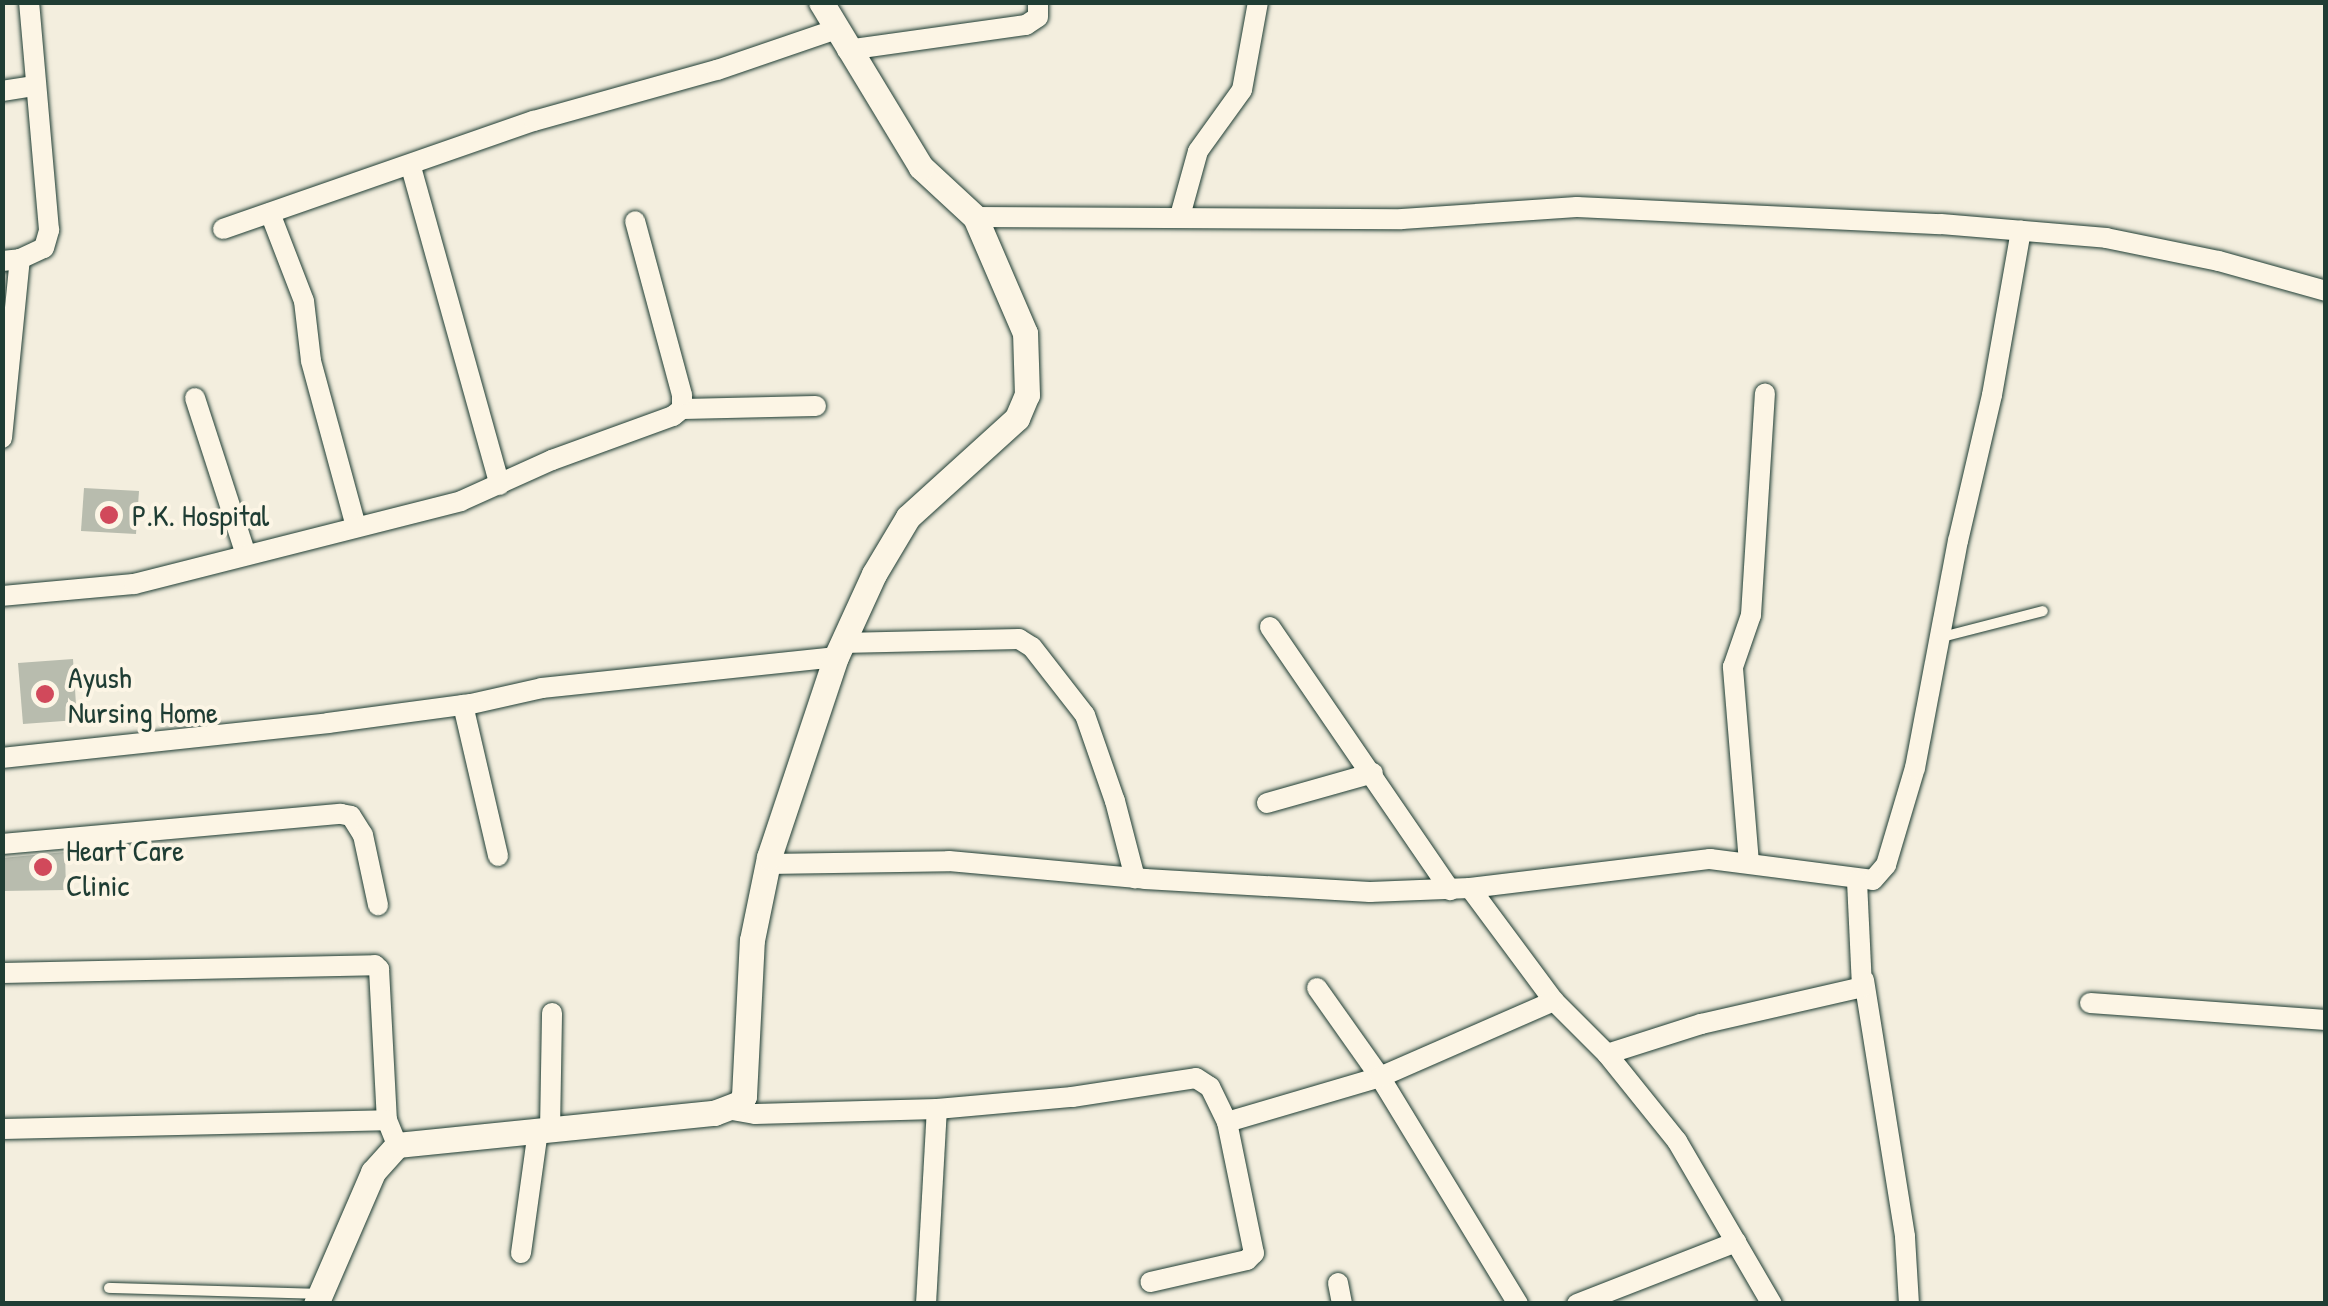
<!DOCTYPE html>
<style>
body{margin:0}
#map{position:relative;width:2328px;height:1306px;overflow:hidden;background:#f3eede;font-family:"Patrick Hand",sans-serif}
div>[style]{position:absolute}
.building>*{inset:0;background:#b8bcae}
.roads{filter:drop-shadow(0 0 2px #1f3d34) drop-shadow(0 0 2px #1f3d34)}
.service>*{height:10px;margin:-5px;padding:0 5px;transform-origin:5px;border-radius:5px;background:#fcf5e5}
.minor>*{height:20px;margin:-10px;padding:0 10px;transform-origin:10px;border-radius:10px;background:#fcf5e5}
.tertiary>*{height:25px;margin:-12.5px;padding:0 12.5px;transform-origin:12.5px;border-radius:12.5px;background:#fcf5e5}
.dots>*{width:28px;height:28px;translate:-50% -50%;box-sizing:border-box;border:5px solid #fcf5e5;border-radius:50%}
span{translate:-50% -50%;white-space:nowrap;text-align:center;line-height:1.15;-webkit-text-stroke:8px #fcf5e5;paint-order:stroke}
.poi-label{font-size:30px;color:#1f3d34}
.left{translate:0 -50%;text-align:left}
.frame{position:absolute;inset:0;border:5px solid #1f3d34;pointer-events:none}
</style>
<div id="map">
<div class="building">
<i style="clip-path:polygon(84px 488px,139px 491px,136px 534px,81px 531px)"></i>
<i style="clip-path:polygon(73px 659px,77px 720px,23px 724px,18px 663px)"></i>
<i style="clip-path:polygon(65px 852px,66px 890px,2px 891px,2px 858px)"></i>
</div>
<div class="roads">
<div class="service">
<i style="left:1942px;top:637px;width:104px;rotate:-14.4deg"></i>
<i style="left:109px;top:1288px;width:209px;rotate:1.6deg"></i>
</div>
<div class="minor">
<i style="left:847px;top:50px;width:181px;rotate:-8deg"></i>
<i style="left:1026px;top:25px;width:14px;rotate:-34deg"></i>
<i style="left:1038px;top:17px;width:15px;rotate:-90deg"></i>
<i style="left:2px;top:91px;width:33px;rotate:-9deg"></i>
<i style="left:411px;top:167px;width:330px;rotate:74.4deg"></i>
<i style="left:270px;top:213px;width:94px;rotate:68.9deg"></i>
<i style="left:304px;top:301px;width:60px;rotate:83.3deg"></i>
<i style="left:311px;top:361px;width:172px;rotate:74.8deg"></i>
<i style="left:1180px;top:216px;width:67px;rotate:-74.5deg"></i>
<i style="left:1198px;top:151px;width:75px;rotate:-54.2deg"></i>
<i style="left:1242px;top:90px;width:89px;rotate:-79.7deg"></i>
<i style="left:975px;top:217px;width:427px;rotate:0.3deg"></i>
<i style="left:1402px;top:219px;width:175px;rotate:-3.9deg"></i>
<i style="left:1577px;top:207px;width:364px;rotate:2.7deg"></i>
<i style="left:1941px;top:224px;width:166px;rotate:4.8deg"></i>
<i style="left:2106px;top:238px;width:115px;rotate:11.5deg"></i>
<i style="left:2219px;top:261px;width:111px;rotate:15.7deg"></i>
<i style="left:223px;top:229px;width:329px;rotate:-19.2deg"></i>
<i style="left:534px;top:121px;width:190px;rotate:-15.6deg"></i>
<i style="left:717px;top:70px;width:124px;rotate:-18.9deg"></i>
<i style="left:2px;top:261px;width:18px;rotate:-6deg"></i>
<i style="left:20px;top:259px;width:26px;rotate:-25deg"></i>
<i style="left:44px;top:248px;width:19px;rotate:-74deg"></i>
<i style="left:49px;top:230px;width:229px;rotate:-95deg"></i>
<i style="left:195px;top:398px;width:165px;rotate:72deg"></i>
<i style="left:682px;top:409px;width:134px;rotate:-1.3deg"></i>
<i style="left:2px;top:438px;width:180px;rotate:-84.3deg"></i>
<i style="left:2px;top:596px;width:133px;rotate:-5.2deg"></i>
<i style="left:134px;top:584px;width:337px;rotate:-14.2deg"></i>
<i style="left:461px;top:501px;width:100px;rotate:-24.3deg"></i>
<i style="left:552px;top:460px;width:129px;rotate:-20deg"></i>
<i style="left:673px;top:416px;width:11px;rotate:-38deg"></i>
<i style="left:682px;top:409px;width:14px;rotate:-90deg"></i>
<i style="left:682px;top:395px;width:180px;rotate:-105.1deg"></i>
<i style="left:1270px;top:627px;width:319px;rotate:55.6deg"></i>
<i style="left:842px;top:643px;width:177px;rotate:-1.3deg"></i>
<i style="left:1019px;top:639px;width:15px;rotate:32deg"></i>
<i style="left:1032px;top:647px;width:86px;rotate:52.1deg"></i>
<i style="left:1085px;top:715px;width:91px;rotate:70.8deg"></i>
<i style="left:1115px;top:801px;width:80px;rotate:75.4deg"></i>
<i style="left:463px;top:705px;width:155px;rotate:76.9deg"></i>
<i style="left:2px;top:758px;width:328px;rotate:-6.1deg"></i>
<i style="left:328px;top:723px;width:144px;rotate:-7.6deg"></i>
<i style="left:471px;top:704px;width:73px;rotate:-12.7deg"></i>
<i style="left:542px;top:688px;width:296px;rotate:-6deg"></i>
<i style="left:1267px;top:803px;width:110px;rotate:-15.8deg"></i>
<i style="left:2px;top:844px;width:340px;rotate:-5.1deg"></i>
<i style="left:341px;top:814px;width:10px;rotate:11deg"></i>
<i style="left:351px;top:816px;width:22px;rotate:58deg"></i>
<i style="left:363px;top:835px;width:72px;rotate:77.9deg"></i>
<i style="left:1749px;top:863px;width:197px;rotate:-94.7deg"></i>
<i style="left:1733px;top:667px;width:55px;rotate:-70.9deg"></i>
<i style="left:1751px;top:615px;width:222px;rotate:-86.4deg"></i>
<i style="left:768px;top:864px;width:181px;rotate:-0.9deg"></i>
<i style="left:949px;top:861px;width:197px;rotate:5.2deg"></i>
<i style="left:1145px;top:879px;width:225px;rotate:3.3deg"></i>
<i style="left:1370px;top:892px;width:100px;rotate:-2.3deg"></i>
<i style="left:1470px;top:888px;width:242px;rotate:-6.9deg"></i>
<i style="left:1710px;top:859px;width:164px;rotate:7.3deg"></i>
<i style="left:1873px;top:880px;width:20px;rotate:-49deg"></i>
<i style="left:1886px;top:865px;width:101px;rotate:-73.4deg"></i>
<i style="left:1915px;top:768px;width:231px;rotate:-79.3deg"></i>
<i style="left:1958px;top:541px;width:150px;rotate:-76.9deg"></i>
<i style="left:1992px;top:395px;width:167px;rotate:-80deg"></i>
<i style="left:1470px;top:888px;width:141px;rotate:53.4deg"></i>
<i style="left:1554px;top:1001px;width:75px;rotate:45deg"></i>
<i style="left:1607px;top:1054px;width:112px;rotate:51.2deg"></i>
<i style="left:1677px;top:1141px;width:189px;rotate:59.8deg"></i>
<i style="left:2px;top:973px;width:373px;rotate:-1.2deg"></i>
<i style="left:375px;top:965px;width:6px;rotate:45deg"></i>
<i style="left:379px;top:969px;width:151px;rotate:87deg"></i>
<i style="left:387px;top:1120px;width:27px;rotate:68deg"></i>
<i style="left:1864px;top:980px;width:260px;rotate:80.9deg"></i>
<i style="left:1905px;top:1237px;width:67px;rotate:86.6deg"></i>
<i style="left:1317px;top:988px;width:109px;rotate:54.7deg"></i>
<i style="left:1380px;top:1077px;width:266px;rotate:58.7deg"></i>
<i style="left:2090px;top:1003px;width:237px;rotate:4.1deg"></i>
<i style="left:1607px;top:1054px;width:99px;rotate:-17.7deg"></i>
<i style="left:1701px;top:1024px;width:165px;rotate:-12.9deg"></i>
<i style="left:1862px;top:987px;width:107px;rotate:-92.7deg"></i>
<i style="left:732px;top:1110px;width:23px;rotate:10deg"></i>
<i style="left:755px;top:1114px;width:182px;rotate:-1.6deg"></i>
<i style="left:937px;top:1109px;width:136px;rotate:-5.1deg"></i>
<i style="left:1072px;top:1097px;width:125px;rotate:-8.7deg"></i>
<i style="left:1196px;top:1078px;width:17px;rotate:33deg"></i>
<i style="left:1210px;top:1087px;width:39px;rotate:64deg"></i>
<i style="left:1227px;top:1122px;width:134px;rotate:78.4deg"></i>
<i style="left:1254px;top:1253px;width:10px;rotate:135deg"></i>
<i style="left:1247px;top:1260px;width:99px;rotate:167.2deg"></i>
<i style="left:1227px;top:1122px;width:159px;rotate:-16.4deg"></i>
<i style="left:1380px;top:1077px;width:190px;rotate:-23.6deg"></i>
<i style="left:2px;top:1129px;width:385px;rotate:-1.3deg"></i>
<i style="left:550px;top:1130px;width:117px;rotate:-89deg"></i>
<i style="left:521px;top:1253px;width:123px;rotate:-82.1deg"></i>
<i style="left:1338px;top:1283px;width:21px;rotate:79deg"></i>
<i style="left:926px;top:1304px;width:195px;rotate:-86.8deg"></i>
<i style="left:1577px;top:1304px;width:171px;rotate:-21.3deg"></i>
</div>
<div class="tertiary">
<i style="left:316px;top:1304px;width:144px;rotate:-66.6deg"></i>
<i style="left:373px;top:1172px;width:36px;rotate:-48deg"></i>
<i style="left:397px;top:1145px;width:319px;rotate:-5.8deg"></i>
<i style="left:714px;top:1113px;width:28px;rotate:-21deg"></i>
<i style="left:740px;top:1103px;width:8px;rotate:-60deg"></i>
<i style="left:744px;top:1096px;width:156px;rotate:-87.1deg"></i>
<i style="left:752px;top:940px;width:85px;rotate:-78.4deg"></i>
<i style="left:769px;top:857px;width:211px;rotate:-71.5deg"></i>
<i style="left:836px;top:657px;width:91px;rotate:-65.4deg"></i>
<i style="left:874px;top:574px;width:66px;rotate:-59.2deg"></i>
<i style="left:908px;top:517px;width:147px;rotate:-42.2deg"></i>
<i style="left:1017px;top:418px;width:25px;rotate:-67deg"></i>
<i style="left:1027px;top:395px;width:62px;rotate:-91.8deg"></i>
<i style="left:1025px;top:333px;width:126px;rotate:-113.3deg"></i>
<i style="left:975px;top:217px;width:74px;rotate:-137.2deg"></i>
<i style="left:921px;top:167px;width:193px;rotate:-121.2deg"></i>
</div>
</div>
<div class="dots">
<i style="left:109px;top:515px;background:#d1495b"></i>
<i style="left:45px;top:694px;background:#d1495b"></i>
<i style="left:43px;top:867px;background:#d1495b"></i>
</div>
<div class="poi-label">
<span class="left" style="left:132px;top:515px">P.K. Hospital</span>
<span class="left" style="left:68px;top:694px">Ayush<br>Nursing Home</span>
<span class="left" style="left:66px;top:867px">Heart Care<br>Clinic</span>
</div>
<div class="frame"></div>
</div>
